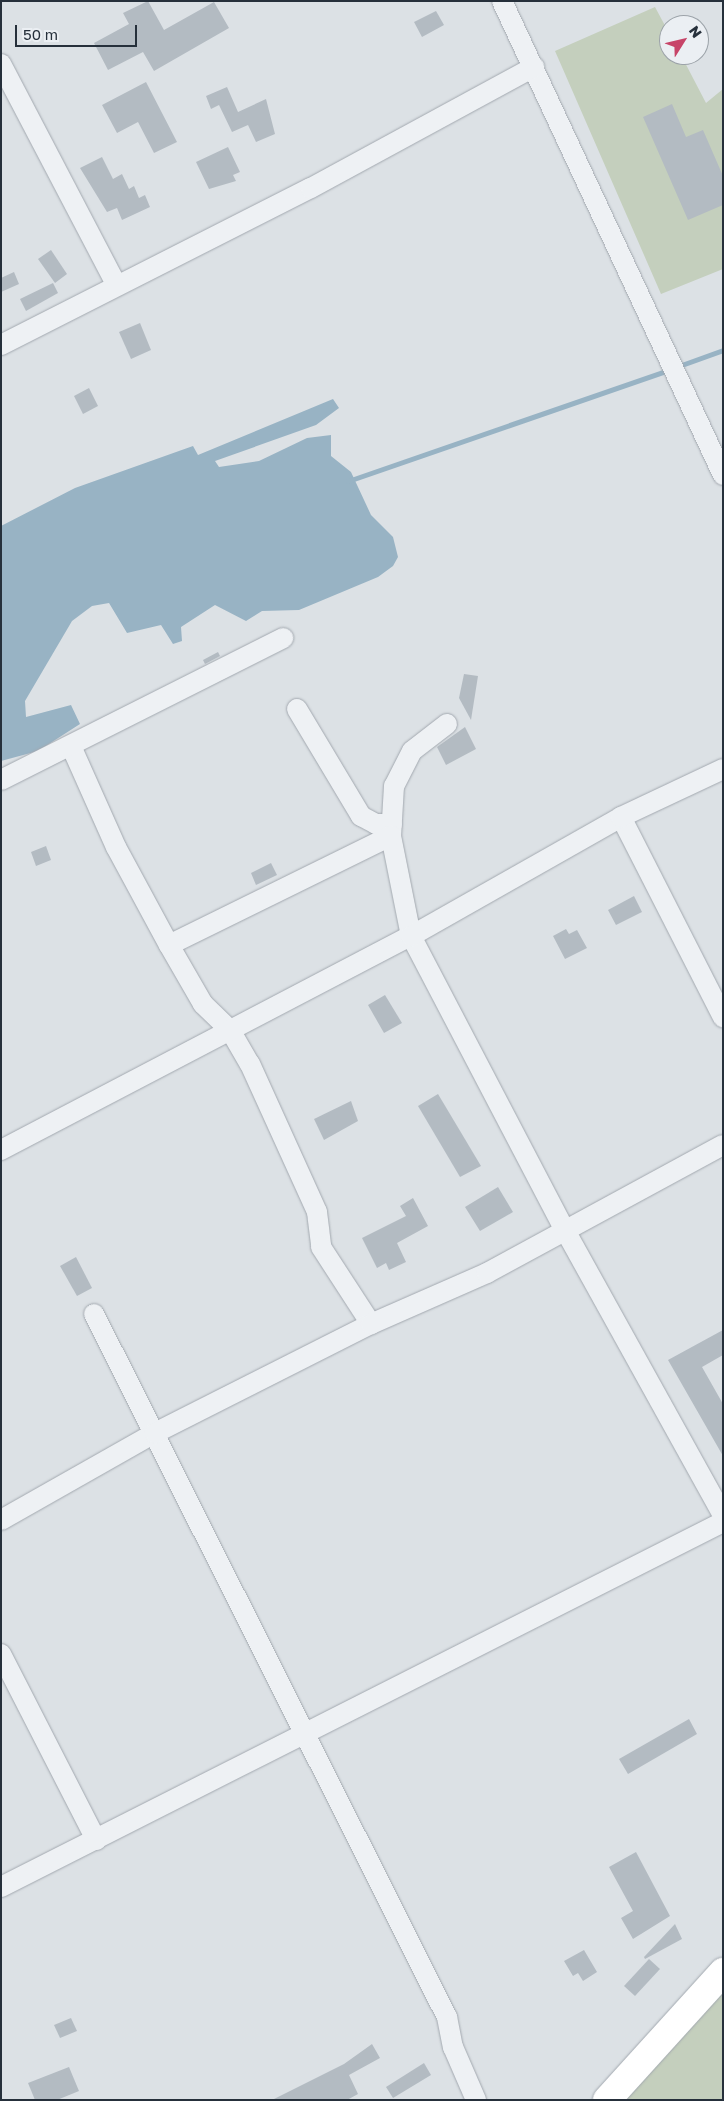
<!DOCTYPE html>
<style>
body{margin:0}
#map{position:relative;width:724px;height:2101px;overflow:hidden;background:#dce1e5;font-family:"Golos Text",sans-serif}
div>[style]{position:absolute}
.green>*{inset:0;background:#c4cfbd}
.water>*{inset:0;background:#98b3c4}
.stream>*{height:5px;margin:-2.5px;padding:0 2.5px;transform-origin:2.5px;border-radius:2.5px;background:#98b3c4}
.building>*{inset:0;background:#b3bbc2}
.roads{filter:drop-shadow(0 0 1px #a2a8af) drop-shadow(0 0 1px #a2a8af)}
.street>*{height:20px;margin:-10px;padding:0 10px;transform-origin:10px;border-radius:10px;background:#eef1f4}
.secondary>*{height:28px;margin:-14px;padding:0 14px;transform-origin:14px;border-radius:14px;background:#fff}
span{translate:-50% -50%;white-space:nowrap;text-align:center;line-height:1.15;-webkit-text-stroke:4px #ebeff3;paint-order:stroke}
.frame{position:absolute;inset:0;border:2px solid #26303b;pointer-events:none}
.north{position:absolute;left:659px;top:15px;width:50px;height:50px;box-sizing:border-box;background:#ebeff3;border:1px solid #9ca3a9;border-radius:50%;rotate:54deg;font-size:14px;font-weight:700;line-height:20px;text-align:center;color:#26303b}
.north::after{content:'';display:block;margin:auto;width:18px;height:22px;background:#c74468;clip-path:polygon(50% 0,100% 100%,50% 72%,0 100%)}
.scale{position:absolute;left:15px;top:25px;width:122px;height:22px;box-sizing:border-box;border:2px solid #26303b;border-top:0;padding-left:6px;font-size:15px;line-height:18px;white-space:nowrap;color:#26303b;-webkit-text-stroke:4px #ebeff3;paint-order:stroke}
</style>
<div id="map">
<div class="green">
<i style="clip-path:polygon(655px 7px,669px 33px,669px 55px,681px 55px,706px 103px,723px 89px,723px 269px,661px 294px,555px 51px)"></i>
<i style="clip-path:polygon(723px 1972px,723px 2100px,607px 2100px)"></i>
</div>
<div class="water">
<i style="clip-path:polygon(333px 399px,339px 408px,316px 425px,215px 461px,219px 467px,259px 461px,307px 438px,331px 435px,331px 456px,351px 472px,371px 515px,393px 537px,398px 557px,393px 566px,378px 577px,299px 610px,262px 611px,246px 621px,215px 605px,181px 627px,182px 641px,173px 644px,161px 625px,127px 633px,109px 603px,92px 606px,72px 621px,25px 701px,26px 717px,71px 705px,80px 724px,38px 751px,1px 761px,1px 526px,75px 488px,193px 446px,198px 455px)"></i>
</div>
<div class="stream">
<i style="left:676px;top:367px;width:50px;rotate:-19.9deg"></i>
<i style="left:348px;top:481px;width:339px;rotate:-19.1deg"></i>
</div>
<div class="building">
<i style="clip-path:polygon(148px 1px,164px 30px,214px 2px,229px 28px,154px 71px,143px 52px,108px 70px,94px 43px,129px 24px,123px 13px)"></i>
<i style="clip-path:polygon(436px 11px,444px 25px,422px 37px,414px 22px)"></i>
<i style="clip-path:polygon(146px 82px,177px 142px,154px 153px,138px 122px,117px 133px,102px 105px)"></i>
<i style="clip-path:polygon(227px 87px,238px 112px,266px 99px,275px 134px,256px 142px,248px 125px,232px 132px,219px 105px,211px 109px,206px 96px)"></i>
<i style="clip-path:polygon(672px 104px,686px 137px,703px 130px,723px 176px,723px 205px,688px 220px,643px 117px)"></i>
<i style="clip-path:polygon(228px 147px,240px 172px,233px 175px,236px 181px,209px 189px,196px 162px)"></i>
<i style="clip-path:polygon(102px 157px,113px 179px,122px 174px,129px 189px,134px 186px,139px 198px,145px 195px,150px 207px,122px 220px,117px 208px,107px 212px,80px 168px)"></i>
<i style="clip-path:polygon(51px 250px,67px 274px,55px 283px,38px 259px)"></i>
<i style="clip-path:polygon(14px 272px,19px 284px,1px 292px,1px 278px)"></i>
<i style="clip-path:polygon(53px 283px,58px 293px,26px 311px,20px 299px)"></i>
<i style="clip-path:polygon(140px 323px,151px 350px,131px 359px,119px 332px)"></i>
<i style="clip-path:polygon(89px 388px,98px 406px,83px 414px,74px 396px)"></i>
<i style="clip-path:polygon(218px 652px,220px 656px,205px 664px,203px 660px)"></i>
<i style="clip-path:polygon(464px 674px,478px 676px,471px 720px,459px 698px)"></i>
<i style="clip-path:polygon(465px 727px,476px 749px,446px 765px,437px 747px)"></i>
<i style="clip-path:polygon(46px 846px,51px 860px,36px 866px,31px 852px)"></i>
<i style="clip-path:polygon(271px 863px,277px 875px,256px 885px,251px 873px)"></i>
<i style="clip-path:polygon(634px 896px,642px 912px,616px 925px,608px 910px)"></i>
<i style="clip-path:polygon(566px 929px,569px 934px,577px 930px,587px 948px,565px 959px,553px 936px)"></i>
<i style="clip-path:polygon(385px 995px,402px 1023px,384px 1033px,368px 1005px)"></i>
<i style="clip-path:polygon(438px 1094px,481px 1166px,460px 1177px,418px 1106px)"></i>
<i style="clip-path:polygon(351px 1101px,358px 1121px,324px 1140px,314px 1119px)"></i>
<i style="clip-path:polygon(498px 1187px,513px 1212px,480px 1231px,465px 1207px)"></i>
<i style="clip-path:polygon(413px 1198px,428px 1226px,397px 1243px,406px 1262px,389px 1270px,386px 1263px,377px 1268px,362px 1238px,406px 1216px,400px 1206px)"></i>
<i style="clip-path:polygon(76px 1257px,92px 1288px,77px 1296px,60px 1266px)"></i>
<i style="clip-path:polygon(723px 1330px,723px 1355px,702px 1367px,723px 1404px,723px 1456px,668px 1360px)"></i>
<i style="clip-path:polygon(689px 1719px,697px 1734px,628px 1774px,619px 1759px)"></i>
<i style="clip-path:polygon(636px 1852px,670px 1916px,633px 1939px,621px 1918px,633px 1911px,609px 1867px)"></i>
<i style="clip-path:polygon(675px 1924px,682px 1939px,645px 1959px,644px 1957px)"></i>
<i style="clip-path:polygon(584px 1950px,597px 1972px,583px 1981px,578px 1973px,573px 1976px,564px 1961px)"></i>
<i style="clip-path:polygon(649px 1959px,660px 1969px,635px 1996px,624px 1986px)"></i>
<i style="clip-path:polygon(71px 2018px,77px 2031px,60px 2038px,54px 2025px)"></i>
<i style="clip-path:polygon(372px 2044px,380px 2058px,349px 2075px,358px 2094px,347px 2100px,272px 2100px,344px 2064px)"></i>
<i style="clip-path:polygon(424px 2063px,431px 2075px,393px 2098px,386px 2087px)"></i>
<i style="clip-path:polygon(69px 2067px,79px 2091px,57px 2100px,35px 2100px,28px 2083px)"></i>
</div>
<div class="roads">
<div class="street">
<i style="left:502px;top:1px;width:523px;rotate:65deg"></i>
<i style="left:1px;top:64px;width:250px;rotate:62.4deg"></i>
<i style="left:1px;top:345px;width:347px;rotate:-26.9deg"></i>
<i style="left:311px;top:188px;width:254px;rotate:-28.5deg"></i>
<i style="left:297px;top:709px;width:125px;rotate:59.1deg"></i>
<i style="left:361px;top:816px;width:17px;rotate:28deg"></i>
<i style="left:376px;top:824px;width:16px"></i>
<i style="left:447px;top:724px;width:44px;rotate:142.4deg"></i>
<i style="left:412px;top:751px;width:39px;rotate:117deg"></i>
<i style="left:394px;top:786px;width:50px;rotate:93.4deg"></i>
<i style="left:391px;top:836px;width:102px;rotate:78.7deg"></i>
<i style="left:411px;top:936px;width:334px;rotate:62.4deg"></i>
<i style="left:566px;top:1232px;width:324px;rotate:61deg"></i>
<i style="left:71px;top:746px;width:111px;rotate:66deg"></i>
<i style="left:116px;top:847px;width:111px;rotate:61.6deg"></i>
<i style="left:169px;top:945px;width:68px;rotate:60deg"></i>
<i style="left:203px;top:1004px;width:37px;rotate:44deg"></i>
<i style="left:230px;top:1030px;width:39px;rotate:60deg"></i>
<i style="left:250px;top:1064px;width:162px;rotate:65.6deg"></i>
<i style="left:317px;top:1212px;width:35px;rotate:83deg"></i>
<i style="left:321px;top:1247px;width:92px;rotate:57deg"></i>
<i style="left:1px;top:780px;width:316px;rotate:-26.7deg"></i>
<i style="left:621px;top:817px;width:225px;rotate:63deg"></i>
<i style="left:169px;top:945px;width:247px;rotate:-26.2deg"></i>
<i style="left:1px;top:1150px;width:462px;rotate:-27.6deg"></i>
<i style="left:411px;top:936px;width:241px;rotate:-29.5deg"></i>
<i style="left:621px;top:817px;width:113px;rotate:-25.2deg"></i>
<i style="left:94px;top:1314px;width:787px;rotate:63.34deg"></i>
<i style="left:447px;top:2017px;width:31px;rotate:79deg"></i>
<i style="left:453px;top:2047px;width:58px;rotate:66.5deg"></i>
<i style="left:1px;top:1520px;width:177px;rotate:-29.5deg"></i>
<i style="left:155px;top:1433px;width:242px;rotate:-26.8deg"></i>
<i style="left:371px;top:1324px;width:127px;rotate:-23.7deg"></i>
<i style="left:487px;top:1273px;width:268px;rotate:-28.5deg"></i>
<i style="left:1px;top:1654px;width:209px;rotate:62.9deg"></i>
<i style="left:1px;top:1887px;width:809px;rotate:-26.82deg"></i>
</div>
<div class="secondary">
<i style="left:607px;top:2100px;width:173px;rotate:-47.8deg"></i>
</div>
</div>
<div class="frame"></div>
<div class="north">N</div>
<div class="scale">50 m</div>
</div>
